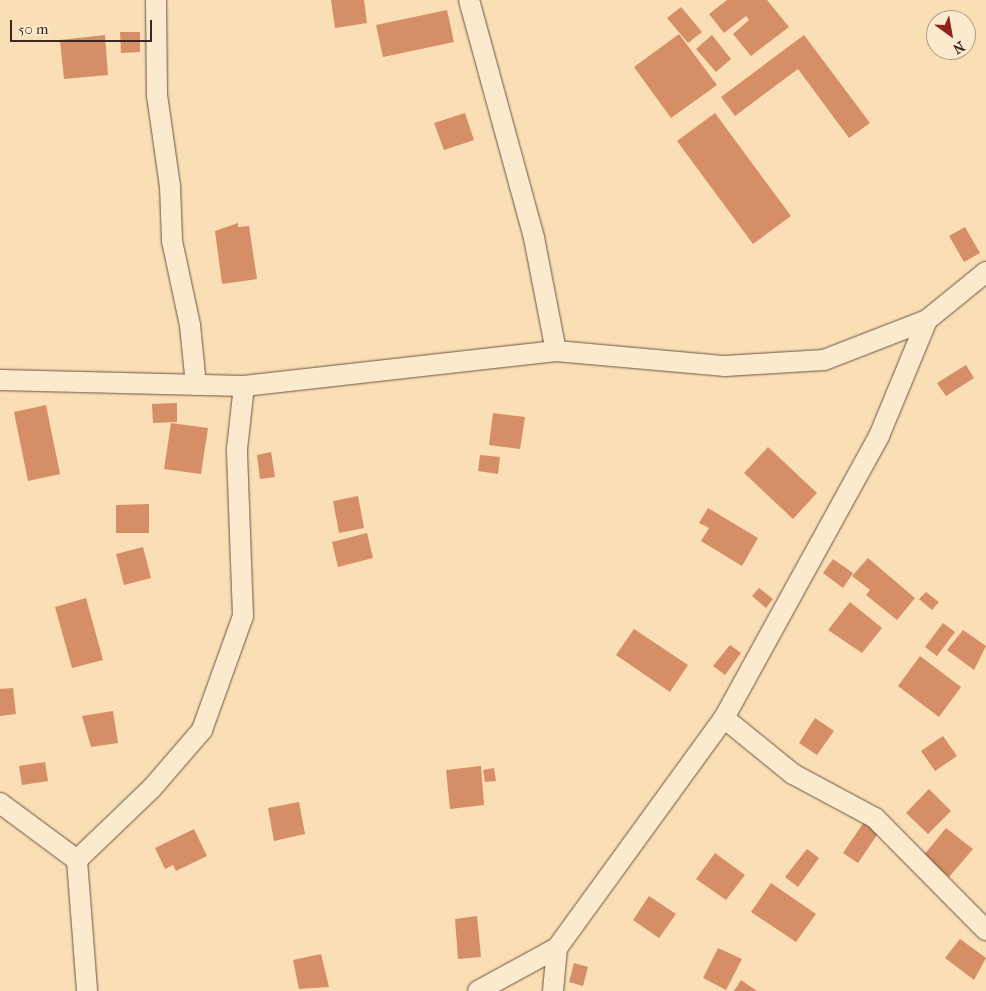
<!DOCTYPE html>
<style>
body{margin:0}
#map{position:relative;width:986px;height:991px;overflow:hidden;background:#fadeb5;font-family:"IM FELL French Canon",serif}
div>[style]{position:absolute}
.building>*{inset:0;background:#d58e65}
.roads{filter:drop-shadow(0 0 1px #6c5443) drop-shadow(0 0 1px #6c5443)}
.minor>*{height:20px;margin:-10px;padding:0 10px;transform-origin:10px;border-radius:10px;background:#fceacf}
span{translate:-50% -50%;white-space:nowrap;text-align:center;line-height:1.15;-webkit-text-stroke:4px #fceacf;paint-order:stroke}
.north{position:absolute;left:926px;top:10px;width:50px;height:50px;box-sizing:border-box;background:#fceacf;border:1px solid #b09c88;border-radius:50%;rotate:148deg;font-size:14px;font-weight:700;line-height:20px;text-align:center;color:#3d261d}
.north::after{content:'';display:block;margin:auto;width:18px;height:22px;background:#8f2418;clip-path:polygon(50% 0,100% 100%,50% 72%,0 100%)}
.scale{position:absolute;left:10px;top:20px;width:142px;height:22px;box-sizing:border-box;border:2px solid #3d261d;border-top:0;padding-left:6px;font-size:15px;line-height:18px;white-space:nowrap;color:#3d261d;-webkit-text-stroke:4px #fceacf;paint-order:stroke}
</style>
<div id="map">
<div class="building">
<i style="clip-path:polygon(331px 0,364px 0,367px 23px,335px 28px)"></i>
<i style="clip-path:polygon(727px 0,767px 0,789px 27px,751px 56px,733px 34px,749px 20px,746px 16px,724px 33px,709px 14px)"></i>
<i style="clip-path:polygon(681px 7px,702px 32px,688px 43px,667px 18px)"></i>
<i style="clip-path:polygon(447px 10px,454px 42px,383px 57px,376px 25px)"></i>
<i style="clip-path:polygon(120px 32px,140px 32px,140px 52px,121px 53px)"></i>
<i style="clip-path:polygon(679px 34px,717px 85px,671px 118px,634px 67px)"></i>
<i style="clip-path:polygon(105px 35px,108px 75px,64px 79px,60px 40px)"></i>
<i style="clip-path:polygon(712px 35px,731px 59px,716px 72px,696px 49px)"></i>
<i style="clip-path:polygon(804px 35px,870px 123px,849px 138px,798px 69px,735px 116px,721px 97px)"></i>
<i style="clip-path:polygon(465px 113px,474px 140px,444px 150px,434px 123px)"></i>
<i style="clip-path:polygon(715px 113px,791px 216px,753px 244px,677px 141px)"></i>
<i style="clip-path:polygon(238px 223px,238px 227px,249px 226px,257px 279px,222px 284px,215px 231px)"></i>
<i style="clip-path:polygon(965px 227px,980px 253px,964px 262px,949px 236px)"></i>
<i style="clip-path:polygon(966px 365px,974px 378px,946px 396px,937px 383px)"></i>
<i style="clip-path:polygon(177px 403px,177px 422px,153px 423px,152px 404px)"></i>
<i style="clip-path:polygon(46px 405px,60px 474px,28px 481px,14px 412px)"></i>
<i style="clip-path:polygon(493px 413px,525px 417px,520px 449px,489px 445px)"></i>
<i style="clip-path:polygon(171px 423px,208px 428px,201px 474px,164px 469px)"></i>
<i style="clip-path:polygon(768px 447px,817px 493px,793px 519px,744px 473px)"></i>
<i style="clip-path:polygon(271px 452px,275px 477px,260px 479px,257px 455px)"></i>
<i style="clip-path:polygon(480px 455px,500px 457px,498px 474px,478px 471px)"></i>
<i style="clip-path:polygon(358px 496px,364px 528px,339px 533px,333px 501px)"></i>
<i style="clip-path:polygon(149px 504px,149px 533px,116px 533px,116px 505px)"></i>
<i style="clip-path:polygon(708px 508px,758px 538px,742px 566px,701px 541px,709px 528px,699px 523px)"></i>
<i style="clip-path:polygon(367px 533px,373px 558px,338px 567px,332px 542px)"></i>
<i style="clip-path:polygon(143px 547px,151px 578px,124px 585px,116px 554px)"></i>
<i style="clip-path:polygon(868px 558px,915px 598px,897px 620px,866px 595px,870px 590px,852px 576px)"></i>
<i style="clip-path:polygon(833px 559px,853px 573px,843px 588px,823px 573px)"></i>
<i style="clip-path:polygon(759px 588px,773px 599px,766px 608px,752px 596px)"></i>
<i style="clip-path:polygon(926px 592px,939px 602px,932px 610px,919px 599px)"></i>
<i style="clip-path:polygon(86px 598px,103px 660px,72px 668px,55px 607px)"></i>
<i style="clip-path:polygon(850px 602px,882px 628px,862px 653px,828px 630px)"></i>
<i style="clip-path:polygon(943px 623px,955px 632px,937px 656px,925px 647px)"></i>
<i style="clip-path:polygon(634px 629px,688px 665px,670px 692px,616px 655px)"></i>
<i style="clip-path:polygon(963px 630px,986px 646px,974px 670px,947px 650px)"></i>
<i style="clip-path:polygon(730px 645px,741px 653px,725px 675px,713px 666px)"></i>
<i style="clip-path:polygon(920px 656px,961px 687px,939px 717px,898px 686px)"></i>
<i style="clip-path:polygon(13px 688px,16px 714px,0 716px,0 689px)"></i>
<i style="clip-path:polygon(113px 711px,118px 743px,91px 747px,82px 716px)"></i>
<i style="clip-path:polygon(815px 718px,834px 731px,817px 755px,799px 743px)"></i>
<i style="clip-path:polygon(943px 736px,957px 756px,935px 771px,921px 751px)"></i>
<i style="clip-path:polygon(45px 762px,48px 781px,22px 785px,19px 766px)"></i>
<i style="clip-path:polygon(481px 766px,484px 805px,450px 809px,446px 770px)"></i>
<i style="clip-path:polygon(494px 768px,496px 781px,485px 782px,483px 770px)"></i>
<i style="clip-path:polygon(929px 789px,951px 811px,928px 834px,906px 813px)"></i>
<i style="clip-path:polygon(299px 802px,305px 834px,274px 841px,268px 808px)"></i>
<i style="clip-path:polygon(864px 822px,879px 832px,858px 863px,843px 853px)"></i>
<i style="clip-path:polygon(946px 828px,973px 849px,949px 877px,923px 856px)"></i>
<i style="clip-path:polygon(194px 829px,207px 856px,176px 871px,173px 865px,165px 869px,155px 848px)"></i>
<i style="clip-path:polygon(807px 849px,819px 858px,798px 887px,785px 877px)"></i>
<i style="clip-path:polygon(715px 853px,745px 875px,726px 900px,696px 879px)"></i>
<i style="clip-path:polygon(771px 883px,816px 914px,796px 942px,751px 912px)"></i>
<i style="clip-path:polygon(649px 896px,676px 914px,659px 938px,633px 920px)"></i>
<i style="clip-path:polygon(477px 916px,481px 957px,458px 959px,455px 919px)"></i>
<i style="clip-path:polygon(960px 939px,986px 958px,974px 980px,945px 958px)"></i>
<i style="clip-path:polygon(718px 948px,742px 959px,726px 990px,703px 978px)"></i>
<i style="clip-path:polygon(321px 954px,329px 987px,299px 989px,293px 960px)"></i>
<i style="clip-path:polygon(574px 963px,588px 967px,583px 986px,569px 982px)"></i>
<i style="clip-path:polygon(741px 980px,757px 991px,734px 991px)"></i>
</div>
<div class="roads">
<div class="minor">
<i style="left:156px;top:0;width:95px;rotate:89.4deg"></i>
<i style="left:157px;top:95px;width:92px;rotate:81.9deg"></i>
<i style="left:170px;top:186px;width:55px;rotate:87.9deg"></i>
<i style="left:172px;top:241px;width:86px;rotate:77.9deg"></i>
<i style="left:190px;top:325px;width:60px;rotate:84.3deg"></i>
<i style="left:469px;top:0;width:247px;rotate:74.7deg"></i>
<i style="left:534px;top:238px;width:115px;rotate:79deg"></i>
<i style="left:0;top:380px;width:244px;rotate:1.4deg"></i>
<i style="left:244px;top:386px;width:314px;rotate:-6.4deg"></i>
<i style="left:556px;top:351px;width:170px;rotate:5.1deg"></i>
<i style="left:725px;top:366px;width:99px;rotate:-3.5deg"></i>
<i style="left:824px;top:360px;width:110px;rotate:-21.2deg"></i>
<i style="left:724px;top:718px;width:89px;rotate:39.1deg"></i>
<i style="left:793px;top:774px;width:93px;rotate:28.2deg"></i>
<i style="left:875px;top:818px;width:158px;rotate:45.3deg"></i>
<i style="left:0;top:803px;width:96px;rotate:36.5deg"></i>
<i style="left:77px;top:860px;width:131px;rotate:85.6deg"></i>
<i style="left:77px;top:860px;width:104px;rotate:-43.8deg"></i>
<i style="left:152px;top:788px;width:77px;rotate:-49.2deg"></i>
<i style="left:202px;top:730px;width:121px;rotate:-70.2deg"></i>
<i style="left:243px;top:616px;width:167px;rotate:-92.1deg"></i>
<i style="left:237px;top:449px;width:63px;rotate:-83.7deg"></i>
<i style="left:478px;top:991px;width:90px;rotate:-28.6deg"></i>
<i style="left:557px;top:948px;width:284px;rotate:-54deg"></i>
<i style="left:724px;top:718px;width:322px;rotate:-61.2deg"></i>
<i style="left:879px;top:436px;width:126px;rotate:-67.5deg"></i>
<i style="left:927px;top:320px;width:76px;rotate:-39.1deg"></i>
<i style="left:553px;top:991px;width:43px;rotate:-84.7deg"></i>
</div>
</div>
<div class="north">N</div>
<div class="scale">50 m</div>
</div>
